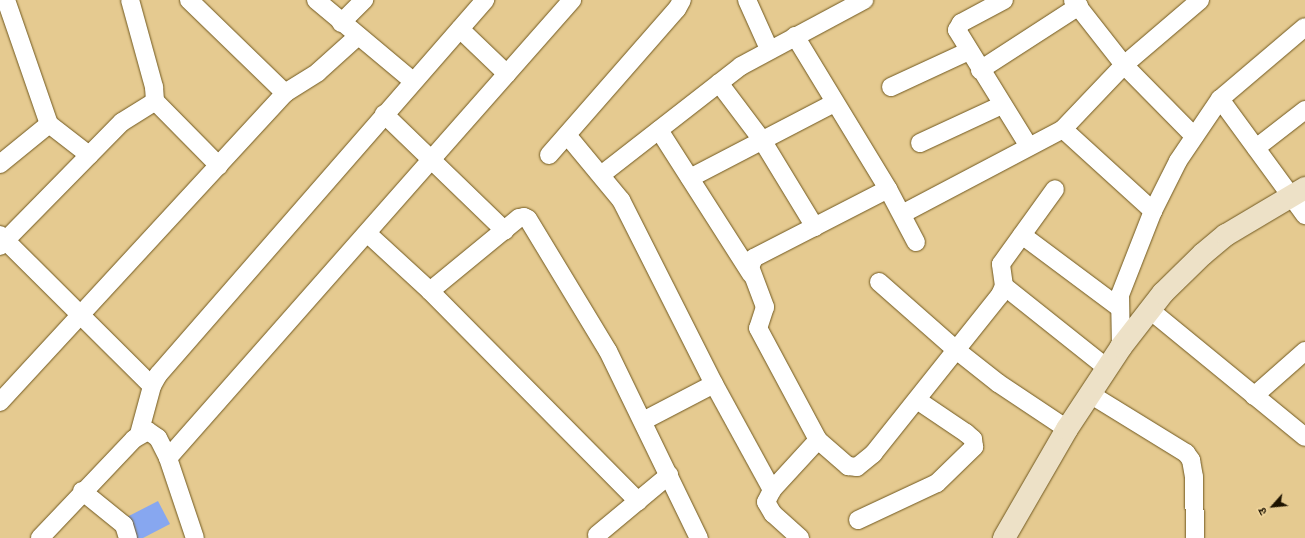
<!DOCTYPE html>
<meta charset="utf-8">
<style>
body{margin:0}
#map{position:relative;width:1305px;height:538px;overflow:hidden;background:#e5ca90;font-family:"Exo 2","Noto Sans Devanagari",sans-serif}
div>[style]{position:absolute}
.building>*{inset:0;background:#87a7f0}
.roads{filter:drop-shadow(0 0 1px #70581f) drop-shadow(0 0 1px #70581f)}
.street>*{height:18px;margin:-9px;padding:0 9px;transform-origin:9px;border-radius:9px;background:#fff}
.secondary>*{height:22px;margin:-11px;padding:0 11px;transform-origin:11px;border-radius:11px;background:#ede1c7}
span{translate:-50% -50%;white-space:nowrap;text-align:center;line-height:1.15;-webkit-text-stroke:3px #f2d79d;paint-order:stroke}
.north{position:absolute;left:1253px;top:486px;width:40px;height:40px;-webkit-text-stroke:3px #f2d79d;paint-order:stroke;rotate:243deg;font-size:11px;font-weight:700;line-height:16px;text-align:center;color:#1d1300}
.north::after{content:'';display:block;margin:auto;width:14px;height:18px;background:#1d1300;clip-path:polygon(50% 0,100% 100%,50% 72%,0 100%)}
</style>
<div id="map">
<div class="building">
<i style="clip-path:polygon(158px 501px,170px 524px,143px 538px,133px 538px,123px 519px)"></i>
</div>
<div class="roads">
<div class="street">
<i style="left:6px;top:0;width:131px;rotate:70.9deg"></i>
<i style="left:49px;top:124px;width:51px;rotate:37.8deg"></i>
<i style="left:189px;top:0;width:134px;rotate:44.1deg"></i>
<i style="left:316px;top:0;width:126px;rotate:39.9deg"></i>
<i style="left:747px;top:0;width:54px;rotate:65.8deg"></i>
<i style="left:1004px;top:0;width:49px;rotate:151.9deg"></i>
<i style="left:961px;top:23px;width:8px;rotate:120deg"></i>
<i style="left:957px;top:30px;width:135px;rotate:58.3deg"></i>
<i style="left:1073px;top:0;width:83px;rotate:51.9deg"></i>
<i style="left:1124px;top:65px;width:100px;rotate:45.4deg"></i>
<i style="left:341px;top:23px;width:33px;rotate:-45deg"></i>
<i style="left:460px;top:29px;width:65px;rotate:43.8deg"></i>
<i style="left:795px;top:36px;width:179px;rotate:58.7deg"></i>
<i style="left:888px;top:189px;width:60px;rotate:62.2deg"></i>
<i style="left:980px;top:70px;width:118px;rotate:-32.9deg"></i>
<i style="left:719px;top:83px;width:71px;rotate:53deg"></i>
<i style="left:762px;top:140px;width:102px;rotate:58.7deg"></i>
<i style="left:891px;top:87px;width:86px;rotate:-24.8deg"></i>
<i style="left:1220px;top:99px;width:144px;rotate:53.8deg"></i>
<i style="left:155px;top:101px;width:91px;rotate:45.4deg"></i>
<i style="left:384px;top:114px;width:168px;rotate:44deg"></i>
<i style="left:1063px;top:129px;width:122px;rotate:42.3deg"></i>
<i style="left:659px;top:130px;width:171px;rotate:57.4deg"></i>
<i style="left:567px;top:135px;width:85px;rotate:50.3deg"></i>
<i style="left:621px;top:200px;width:206px;rotate:63.2deg"></i>
<i style="left:714px;top:384px;width:121px;rotate:61.3deg"></i>
<i style="left:920px;top:143px;width:90px;rotate:-24.9deg"></i>
<i style="left:1256px;top:148px;width:62px;rotate:-37.8deg"></i>
<i style="left:549px;top:155px;width:194px;rotate:-48.8deg"></i>
<i style="left:677px;top:9px;width:10px;rotate:-61deg"></i>
<i style="left:0;top:164px;width:63px;rotate:-39.2deg"></i>
<i style="left:601px;top:175px;width:177px;rotate:-37.9deg"></i>
<i style="left:741px;top:66px;width:140px;rotate:-28.2deg"></i>
<i style="left:690px;top:178px;width:162px;rotate:-27.5deg"></i>
<i style="left:888px;top:189px;width:151px;rotate:152.8deg"></i>
<i style="left:754px;top:258px;width:10px;rotate:114deg"></i>
<i style="left:750px;top:267px;width:43px;rotate:69.4deg"></i>
<i style="left:765px;top:307px;width:22px;rotate:108deg"></i>
<i style="left:758px;top:328px;width:127px;rotate:61.8deg"></i>
<i style="left:818px;top:440px;width:40px;rotate:41deg"></i>
<i style="left:848px;top:466px;width:9px;rotate:6deg"></i>
<i style="left:857px;top:467px;width:21px;rotate:-39deg"></i>
<i style="left:873px;top:454px;width:203px;rotate:-51.4deg"></i>
<i style="left:1000px;top:295px;width:10px;rotate:-66deg"></i>
<i style="left:1004px;top:286px;width:22px;rotate:-98deg"></i>
<i style="left:1001px;top:264px;width:92px;rotate:-54.2deg"></i>
<i style="left:902px;top:214px;width:182px;rotate:-27.8deg"></i>
<i style="left:1063px;top:129px;width:88px;rotate:-46.4deg"></i>
<i style="left:1124px;top:65px;width:100px;rotate:-40.5deg"></i>
<i style="left:367px;top:233px;width:86px;rotate:42.6deg"></i>
<i style="left:430px;top:291px;width:296px;rotate:45.3deg"></i>
<i style="left:0;top:235px;width:214px;rotate:44.8deg"></i>
<i style="left:1022px;top:235px;width:122px;rotate:36.7deg"></i>
<i style="left:0;top:246px;width:174px;rotate:-45.5deg"></i>
<i style="left:122px;top:122px;width:39px;rotate:-32deg"></i>
<i style="left:155px;top:101px;width:14px;rotate:-94deg"></i>
<i style="left:154px;top:87px;width:90px;rotate:-105.4deg"></i>
<i style="left:879px;top:282px;width:101px;rotate:41.4deg"></i>
<i style="left:955px;top:349px;width:55px;rotate:38.3deg"></i>
<i style="left:998px;top:383px;width:83px;rotate:33.7deg"></i>
<i style="left:1004px;top:286px;width:132px;rotate:38.5deg"></i>
<i style="left:430px;top:291px;width:115px;rotate:-39.4deg"></i>
<i style="left:519px;top:218px;width:5px;rotate:-11deg"></i>
<i style="left:524px;top:217px;width:4px;rotate:27deg"></i>
<i style="left:528px;top:219px;width:154px;rotate:58.8deg"></i>
<i style="left:608px;top:351px;width:208px;rotate:64.1deg"></i>
<i style="left:1150px;top:310px;width:200px;rotate:39.3deg"></i>
<i style="left:1121px;top:347px;width:52px;rotate:-91.1deg"></i>
<i style="left:1120px;top:295px;width:90px;rotate:-68.6deg"></i>
<i style="left:1153px;top:211px;width:56px;rotate:-63.4deg"></i>
<i style="left:1178px;top:161px;width:75px;rotate:-55.9deg"></i>
<i style="left:1220px;top:99px;width:111px;rotate:-40.3deg"></i>
<i style="left:1090px;top:394px;width:113px;rotate:31.6deg"></i>
<i style="left:1186px;top:453px;width:9px;rotate:54deg"></i>
<i style="left:1191px;top:460px;width:17px;rotate:80deg"></i>
<i style="left:1194px;top:477px;width:61px;rotate:89.1deg"></i>
<i style="left:1254px;top:396px;width:68px;rotate:-41.4deg"></i>
<i style="left:0;top:402px;width:420px;rotate:-47.3deg"></i>
<i style="left:285px;top:93px;width:39px;rotate:-32deg"></i>
<i style="left:318px;top:72px;width:54px;rotate:-42deg"></i>
<i style="left:643px;top:421px;width:80px;rotate:-27.5deg"></i>
<i style="left:139px;top:434px;width:50px;rotate:-74.8deg"></i>
<i style="left:152px;top:386px;width:13px;rotate:-61deg"></i>
<i style="left:158px;top:375px;width:498px;rotate:-48.9deg"></i>
<i style="left:168px;top:458px;width:611px;rotate:-48.58deg"></i>
<i style="left:82px;top:491px;width:54px;rotate:39deg"></i>
<i style="left:124px;top:525px;width:14px;rotate:73deg"></i>
<i style="left:858px;top:520px;width:87px;rotate:-25.1deg"></i>
<i style="left:937px;top:483px;width:52px;rotate:-44.2deg"></i>
<i style="left:974px;top:447px;width:8px;rotate:-97deg"></i>
<i style="left:973px;top:439px;width:9px;rotate:-139deg"></i>
<i style="left:966px;top:433px;width:59px;rotate:-146deg"></i>
<i style="left:597px;top:535px;width:94px;rotate:-39.8deg"></i>
<i style="left:40px;top:538px;width:137px;rotate:-46.5deg"></i>
<i style="left:134px;top:439px;width:16px;rotate:-30deg"></i>
<i style="left:148px;top:431px;width:12px;rotate:35deg"></i>
<i style="left:158px;top:438px;width:22px;rotate:63deg"></i>
<i style="left:168px;top:458px;width:84px;rotate:71.4deg"></i>
<i style="left:800px;top:538px;width:36px;rotate:-138deg"></i>
<i style="left:773px;top:514px;width:14px;rotate:-120deg"></i>
<i style="left:766px;top:502px;width:13px;rotate:-63deg"></i>
<i style="left:772px;top:490px;width:68px;rotate:-47.4deg"></i>
</div>
<div class="secondary">
<i style="left:1004px;top:538px;width:126px;rotate:-60deg"></i>
<i style="left:1067px;top:429px;width:98px;rotate:-56.6deg"></i>
<i style="left:1121px;top:347px;width:68px;rotate:-52.1deg"></i>
<i style="left:1163px;top:293px;width:56px;rotate:-44.3deg"></i>
<i style="left:1203px;top:254px;width:30px;rotate:-40deg"></i>
<i style="left:1226px;top:235px;width:92px;rotate:-30.7deg"></i>
</div>
</div>
<div class="north">उ</div>
</div>
